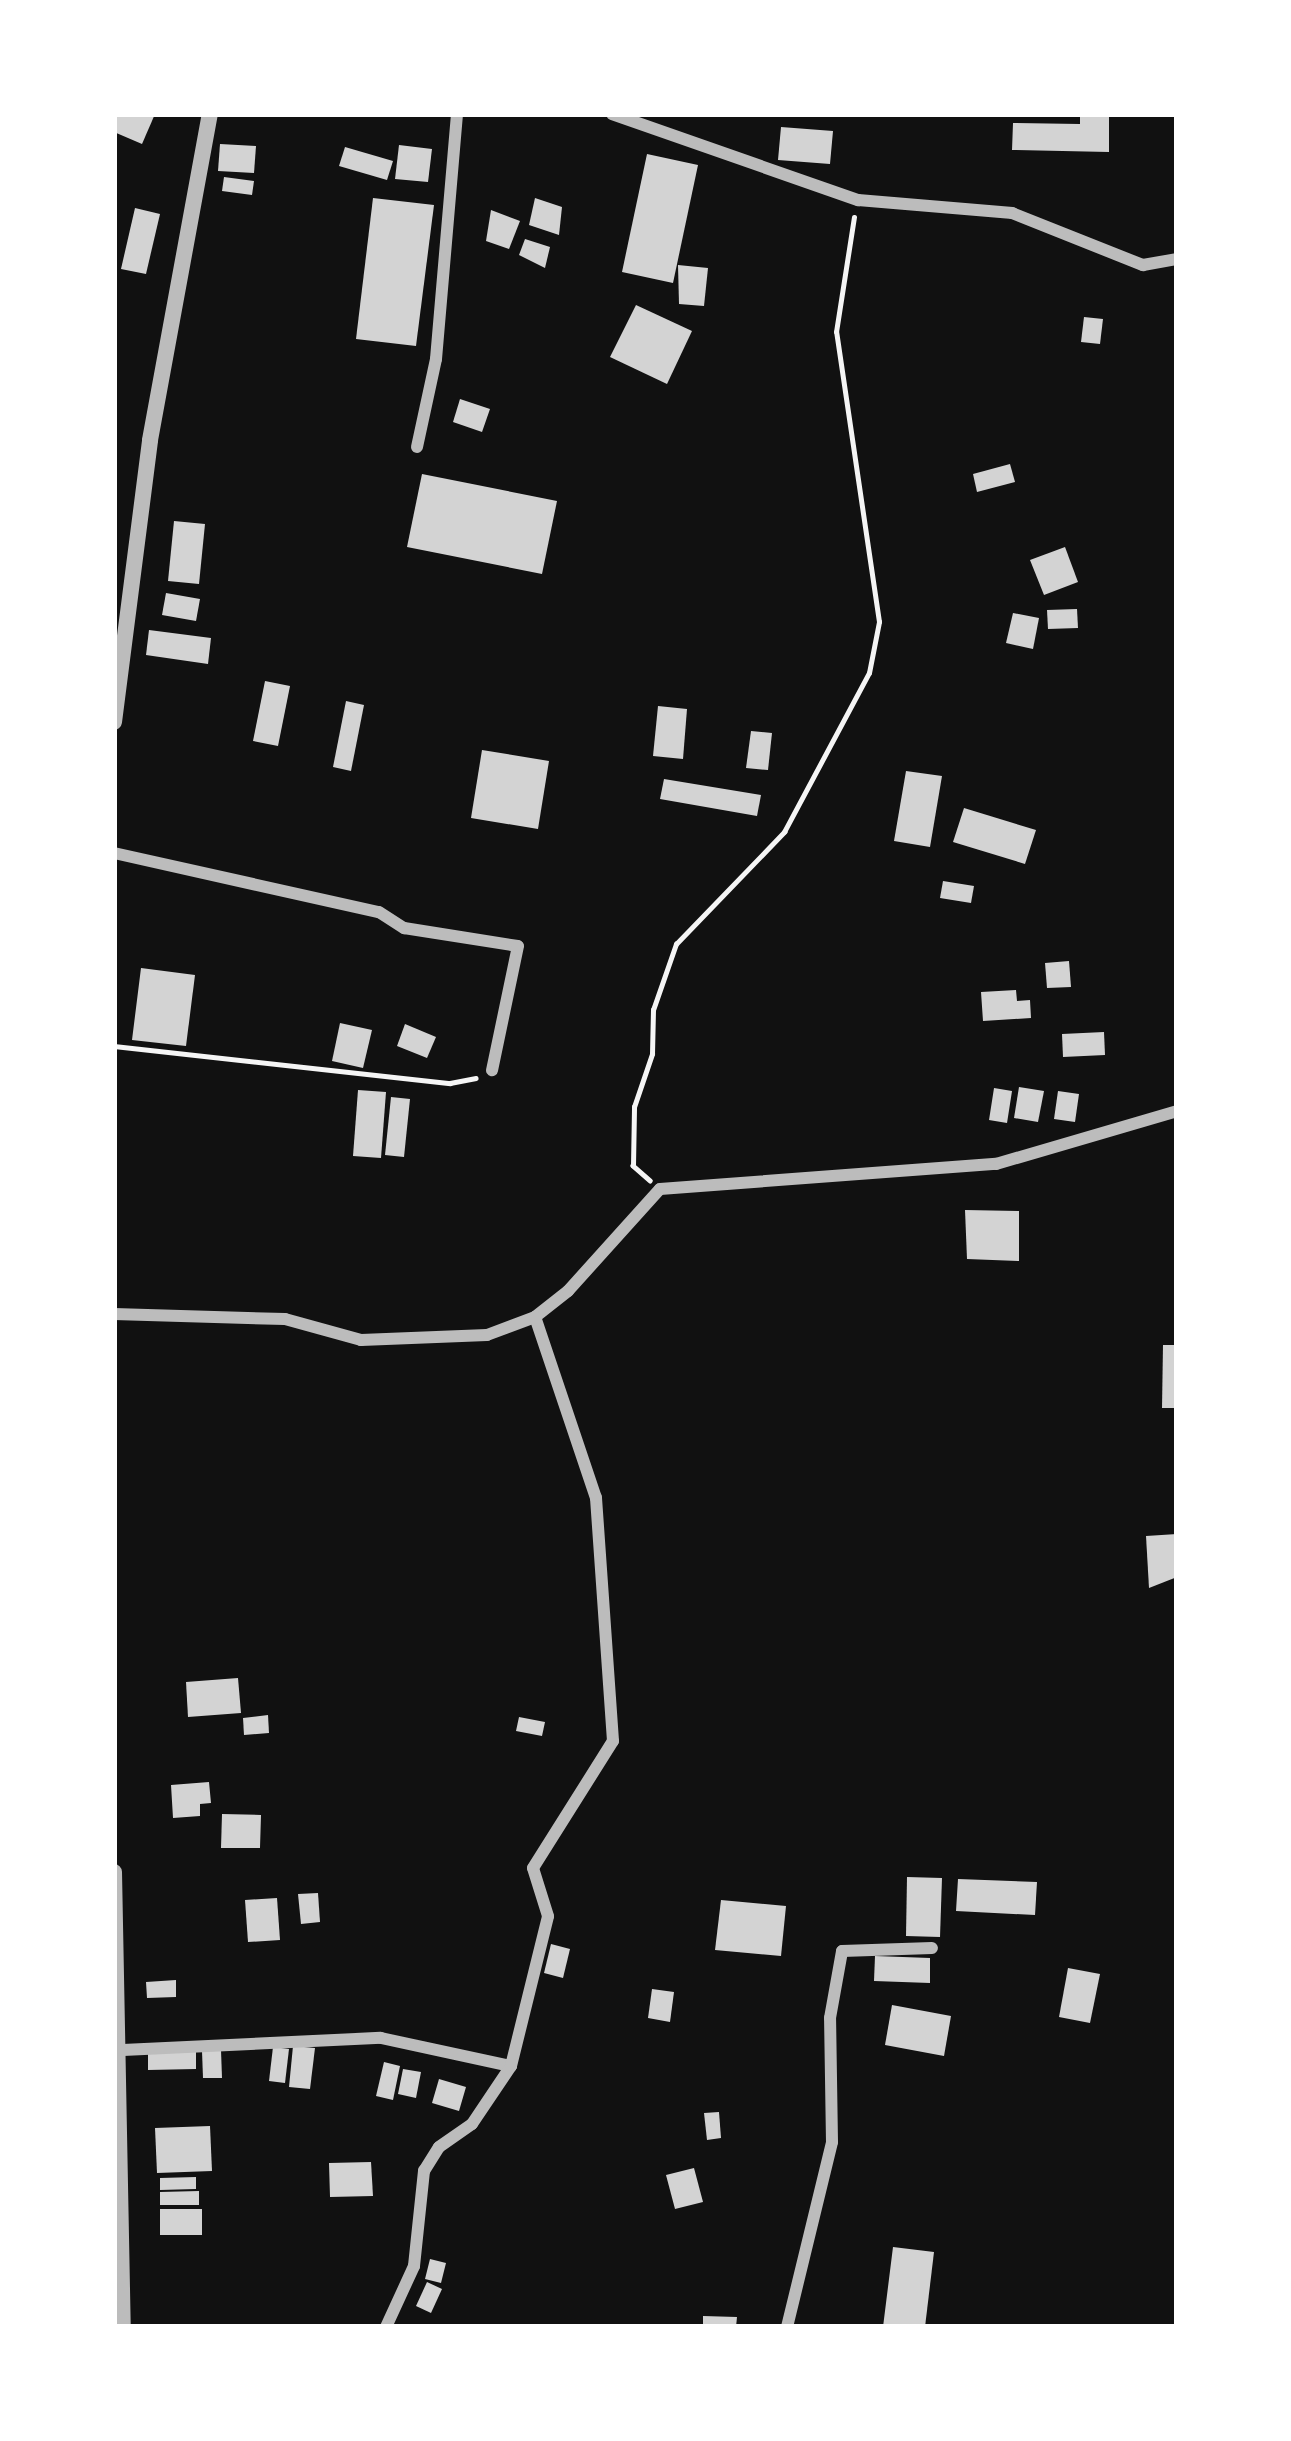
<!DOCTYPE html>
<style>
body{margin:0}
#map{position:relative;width:1291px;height:2441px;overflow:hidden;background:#111;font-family:Georgia,serif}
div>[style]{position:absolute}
.building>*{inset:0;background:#d3d3d3}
.path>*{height:4.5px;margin:-2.25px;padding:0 2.25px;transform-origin:2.25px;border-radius:2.25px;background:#f5f5f5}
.minor>*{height:12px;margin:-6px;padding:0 6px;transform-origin:6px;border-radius:6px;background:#bcbcbc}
.tertiary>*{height:16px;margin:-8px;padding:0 8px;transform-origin:8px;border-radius:8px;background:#bcbcbc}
span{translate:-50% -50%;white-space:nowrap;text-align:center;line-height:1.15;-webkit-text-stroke:12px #fff;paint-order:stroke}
.frame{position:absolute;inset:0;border:117px solid #fff;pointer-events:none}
</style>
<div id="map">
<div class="building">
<i style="clip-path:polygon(114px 114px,155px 114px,142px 144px,114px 132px)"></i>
<i style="clip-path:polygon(1080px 114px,1109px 114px,1109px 152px,1012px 150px,1013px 123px,1080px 124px)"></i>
<i style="clip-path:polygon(781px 127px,833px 131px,830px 164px,778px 160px)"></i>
<i style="clip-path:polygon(220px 144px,256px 146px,254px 173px,218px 171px)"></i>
<i style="clip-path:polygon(399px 145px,432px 149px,428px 182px,395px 179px)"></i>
<i style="clip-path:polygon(345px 147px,393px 161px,387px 180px,339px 166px)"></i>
<i style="clip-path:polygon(647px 154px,698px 165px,673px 283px,622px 272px)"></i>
<i style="clip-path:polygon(224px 177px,254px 181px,252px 195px,222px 191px)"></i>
<i style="clip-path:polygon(373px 198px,434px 205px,416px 346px,356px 339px)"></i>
<i style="clip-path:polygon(535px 198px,562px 207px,559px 235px,529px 225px)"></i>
<i style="clip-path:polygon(135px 208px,160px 214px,146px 274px,121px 269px)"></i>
<i style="clip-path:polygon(491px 210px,520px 221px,509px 249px,486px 241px)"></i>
<i style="clip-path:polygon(525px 239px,550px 247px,545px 268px,519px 255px)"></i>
<i style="clip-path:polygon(678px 265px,708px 268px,704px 306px,679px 304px)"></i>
<i style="clip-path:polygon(636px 305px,692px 331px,667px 384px,610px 357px)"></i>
<i style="clip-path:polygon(1084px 317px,1103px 319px,1100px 344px,1081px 342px)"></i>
<i style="clip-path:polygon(460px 399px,490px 409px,482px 432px,453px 422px)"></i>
<i style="clip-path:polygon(1010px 464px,1015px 482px,977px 492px,973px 474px)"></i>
<i style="clip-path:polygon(422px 474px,557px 501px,542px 574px,407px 547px)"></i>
<i style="clip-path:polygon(174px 521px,205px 524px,199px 584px,168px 581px)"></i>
<i style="clip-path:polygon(1065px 547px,1078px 582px,1044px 595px,1030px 560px)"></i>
<i style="clip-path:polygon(166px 593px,200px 599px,196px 621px,162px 615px)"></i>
<i style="clip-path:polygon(1077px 609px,1078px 628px,1048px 629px,1047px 610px)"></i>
<i style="clip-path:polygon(1013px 613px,1039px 618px,1033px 649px,1006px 643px)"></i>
<i style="clip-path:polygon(149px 630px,211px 638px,208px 664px,146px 655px)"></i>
<i style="clip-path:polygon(265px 681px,290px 686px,278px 746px,253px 741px)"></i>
<i style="clip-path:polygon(346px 701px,364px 705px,351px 771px,333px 767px)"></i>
<i style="clip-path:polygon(658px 706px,687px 709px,683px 759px,653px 756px)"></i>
<i style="clip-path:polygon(751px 731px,772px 733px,768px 770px,746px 768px)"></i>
<i style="clip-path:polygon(482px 750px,549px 761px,538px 829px,471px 818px)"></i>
<i style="clip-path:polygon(906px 771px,942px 776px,930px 847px,894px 841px)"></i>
<i style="clip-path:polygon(664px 779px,761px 795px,757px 816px,660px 799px)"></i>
<i style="clip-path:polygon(964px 808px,1036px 830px,1025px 864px,953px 842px)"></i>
<i style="clip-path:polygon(943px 881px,974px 886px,971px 903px,940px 898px)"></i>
<i style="clip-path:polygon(1069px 961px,1071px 987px,1047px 988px,1045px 963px)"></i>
<i style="clip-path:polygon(141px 968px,195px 975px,186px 1046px,132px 1040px)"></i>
<i style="clip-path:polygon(1016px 990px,1017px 1001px,1030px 1000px,1031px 1018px,983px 1021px,981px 992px)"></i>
<i style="clip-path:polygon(340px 1023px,372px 1030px,363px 1068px,332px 1061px)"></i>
<i style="clip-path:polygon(405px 1024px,436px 1037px,427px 1058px,397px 1046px)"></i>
<i style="clip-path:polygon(1104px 1032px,1105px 1055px,1063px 1057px,1062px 1034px)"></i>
<i style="clip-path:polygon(1019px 1087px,1044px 1091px,1038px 1122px,1014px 1118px)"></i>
<i style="clip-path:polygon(994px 1088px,1012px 1091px,1007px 1123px,989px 1120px)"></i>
<i style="clip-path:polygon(358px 1090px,386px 1092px,381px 1158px,353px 1156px)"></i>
<i style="clip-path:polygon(1058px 1091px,1079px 1094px,1075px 1122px,1054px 1119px)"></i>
<i style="clip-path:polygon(391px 1097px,410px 1099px,404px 1157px,385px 1155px)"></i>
<i style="clip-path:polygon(965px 1210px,1019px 1211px,1019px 1261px,967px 1259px)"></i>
<i style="clip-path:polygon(1163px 1345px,1177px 1345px,1177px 1408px,1162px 1408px)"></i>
<i style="clip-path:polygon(1177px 1534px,1177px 1577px,1149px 1588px,1146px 1536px)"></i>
<i style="clip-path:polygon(238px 1678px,241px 1713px,188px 1717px,186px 1682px)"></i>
<i style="clip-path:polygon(268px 1715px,269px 1733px,244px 1735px,243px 1718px)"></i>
<i style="clip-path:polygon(519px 1717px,545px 1722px,542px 1736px,516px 1731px)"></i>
<i style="clip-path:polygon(209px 1782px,211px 1803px,200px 1804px,200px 1816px,173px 1818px,171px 1785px)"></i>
<i style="clip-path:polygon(222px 1814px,261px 1815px,260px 1848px,221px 1848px)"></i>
<i style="clip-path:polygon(907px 1877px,942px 1878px,940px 1937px,906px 1936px)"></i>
<i style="clip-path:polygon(958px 1879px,1037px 1882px,1035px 1915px,956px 1911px)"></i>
<i style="clip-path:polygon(318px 1893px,320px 1922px,301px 1924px,298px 1894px)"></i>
<i style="clip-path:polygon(277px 1898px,280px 1940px,248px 1942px,245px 1900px)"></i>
<i style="clip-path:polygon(721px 1900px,786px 1906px,781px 1956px,715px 1950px)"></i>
<i style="clip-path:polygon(551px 1944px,570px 1949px,563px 1978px,544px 1973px)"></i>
<i style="clip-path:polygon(875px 1956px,930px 1958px,930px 1983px,874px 1981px)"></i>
<i style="clip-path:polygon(1068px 1968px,1100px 1974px,1090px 2023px,1059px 2017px)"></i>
<i style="clip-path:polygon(176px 1980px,176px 1997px,147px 1998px,146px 1982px)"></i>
<i style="clip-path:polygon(652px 1989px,674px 1992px,670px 2022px,648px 2018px)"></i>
<i style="clip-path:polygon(892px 2005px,951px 2016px,944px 2056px,885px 2045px)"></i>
<i style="clip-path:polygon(293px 2046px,315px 2048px,310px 2089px,289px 2087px)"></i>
<i style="clip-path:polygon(273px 2047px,289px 2049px,285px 2083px,269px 2081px)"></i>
<i style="clip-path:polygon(221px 2050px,222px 2078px,203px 2078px,202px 2051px)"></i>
<i style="clip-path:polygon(148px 2051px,196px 2051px,196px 2069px,148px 2070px)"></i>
<i style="clip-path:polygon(384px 2062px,400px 2066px,393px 2100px,376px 2096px)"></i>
<i style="clip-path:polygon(403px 2069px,421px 2072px,416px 2098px,398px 2094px)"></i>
<i style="clip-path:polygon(439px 2079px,466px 2087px,459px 2111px,432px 2103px)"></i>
<i style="clip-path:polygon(719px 2112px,721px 2138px,707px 2140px,704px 2113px)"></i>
<i style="clip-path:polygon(210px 2126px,212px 2171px,157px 2173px,155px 2128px)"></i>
<i style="clip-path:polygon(371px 2162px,373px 2196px,330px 2197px,329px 2163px)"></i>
<i style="clip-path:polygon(694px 2168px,703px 2202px,675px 2209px,666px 2175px)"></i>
<i style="clip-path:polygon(196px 2177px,196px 2189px,160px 2190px,160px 2178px)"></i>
<i style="clip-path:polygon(199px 2191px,199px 2205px,160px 2205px,160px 2192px)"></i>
<i style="clip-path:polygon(160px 2209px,202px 2209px,202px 2235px,160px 2235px)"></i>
<i style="clip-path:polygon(893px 2247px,934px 2252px,925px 2327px,883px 2327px)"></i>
<i style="clip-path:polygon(430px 2259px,446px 2263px,441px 2283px,425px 2279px)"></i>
<i style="clip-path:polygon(427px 2282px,442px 2289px,431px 2313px,416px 2306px)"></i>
<i style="clip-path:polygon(703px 2316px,737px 2317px,736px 2327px,703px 2327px)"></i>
</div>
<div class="path">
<i style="left:114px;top:1046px;width:338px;rotate:6.3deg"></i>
<i style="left:450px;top:1083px;width:26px;rotate:-11deg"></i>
<i style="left:650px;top:1181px;width:23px;rotate:-139deg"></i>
<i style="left:633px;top:1166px;width:59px;rotate:-89deg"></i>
<i style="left:634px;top:1107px;width:56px;rotate:-71.2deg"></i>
<i style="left:652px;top:1054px;width:44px;rotate:-88.7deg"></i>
<i style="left:653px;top:1010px;width:70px;rotate:-70.8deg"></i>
<i style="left:676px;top:944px;width:156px;rotate:-46deg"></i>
<i style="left:784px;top:832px;width:180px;rotate:-61.9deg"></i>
<i style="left:869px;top:673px;width:52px;rotate:-78.9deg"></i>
<i style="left:879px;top:622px;width:293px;rotate:-98.4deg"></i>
<i style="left:836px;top:332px;width:116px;rotate:-81.1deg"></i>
</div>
<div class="minor">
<i style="left:612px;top:114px;width:261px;rotate:19.3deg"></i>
<i style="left:858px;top:200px;width:155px;rotate:4.8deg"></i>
<i style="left:1012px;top:213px;width:141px;rotate:21.7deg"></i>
<i style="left:1143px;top:265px;width:35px;rotate:-10deg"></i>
<i style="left:417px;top:447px;width:90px;rotate:-77.8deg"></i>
<i style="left:436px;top:359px;width:246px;rotate:-85.1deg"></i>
<i style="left:114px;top:853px;width:271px;rotate:12.6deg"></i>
<i style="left:379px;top:912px;width:30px;rotate:33deg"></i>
<i style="left:404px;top:928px;width:115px;rotate:9deg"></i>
<i style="left:518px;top:946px;width:127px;rotate:101.8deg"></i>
<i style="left:114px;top:1314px;width:171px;rotate:1.7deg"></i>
<i style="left:285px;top:1319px;width:79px;rotate:15.4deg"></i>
<i style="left:361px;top:1340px;width:126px;rotate:-2.3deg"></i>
<i style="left:487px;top:1335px;width:51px;rotate:-20.6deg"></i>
<i style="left:535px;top:1317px;width:42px;rotate:-38.2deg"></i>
<i style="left:568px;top:1291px;width:137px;rotate:-48deg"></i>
<i style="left:660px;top:1189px;width:337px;rotate:-4.3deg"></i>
<i style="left:996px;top:1164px;width:189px;rotate:-16.3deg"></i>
<i style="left:123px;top:2050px;width:258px;rotate:-2.7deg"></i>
<i style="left:381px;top:2038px;width:133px;rotate:12.2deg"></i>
<i style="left:386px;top:2327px;width:67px;rotate:-65.3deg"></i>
<i style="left:414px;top:2266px;width:96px;rotate:-84deg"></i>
<i style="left:424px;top:2171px;width:28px;rotate:-58deg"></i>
<i style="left:439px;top:2147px;width:40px;rotate:-34.9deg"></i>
<i style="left:472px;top:2124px;width:70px;rotate:-56.1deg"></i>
<i style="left:511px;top:2066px;width:154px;rotate:-76.1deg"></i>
<i style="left:548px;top:1916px;width:50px;rotate:-107.4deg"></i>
<i style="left:533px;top:1868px;width:150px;rotate:-57.8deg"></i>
<i style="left:613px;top:1741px;width:244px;rotate:-94deg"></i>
<i style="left:596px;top:1498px;width:191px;rotate:-108.6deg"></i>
<i style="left:787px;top:2327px;width:190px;rotate:-76.3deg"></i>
<i style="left:832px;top:2142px;width:124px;rotate:-90.9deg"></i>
<i style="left:830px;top:2018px;width:68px;rotate:-79.8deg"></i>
<i style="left:842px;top:1951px;width:90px;rotate:-1.9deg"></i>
</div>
<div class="tertiary">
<i style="left:114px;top:722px;width:284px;rotate:-82.7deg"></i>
<i style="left:150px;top:440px;width:331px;rotate:-79.6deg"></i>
<i style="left:114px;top:1872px;width:455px;rotate:88.9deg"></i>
</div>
<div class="frame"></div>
</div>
